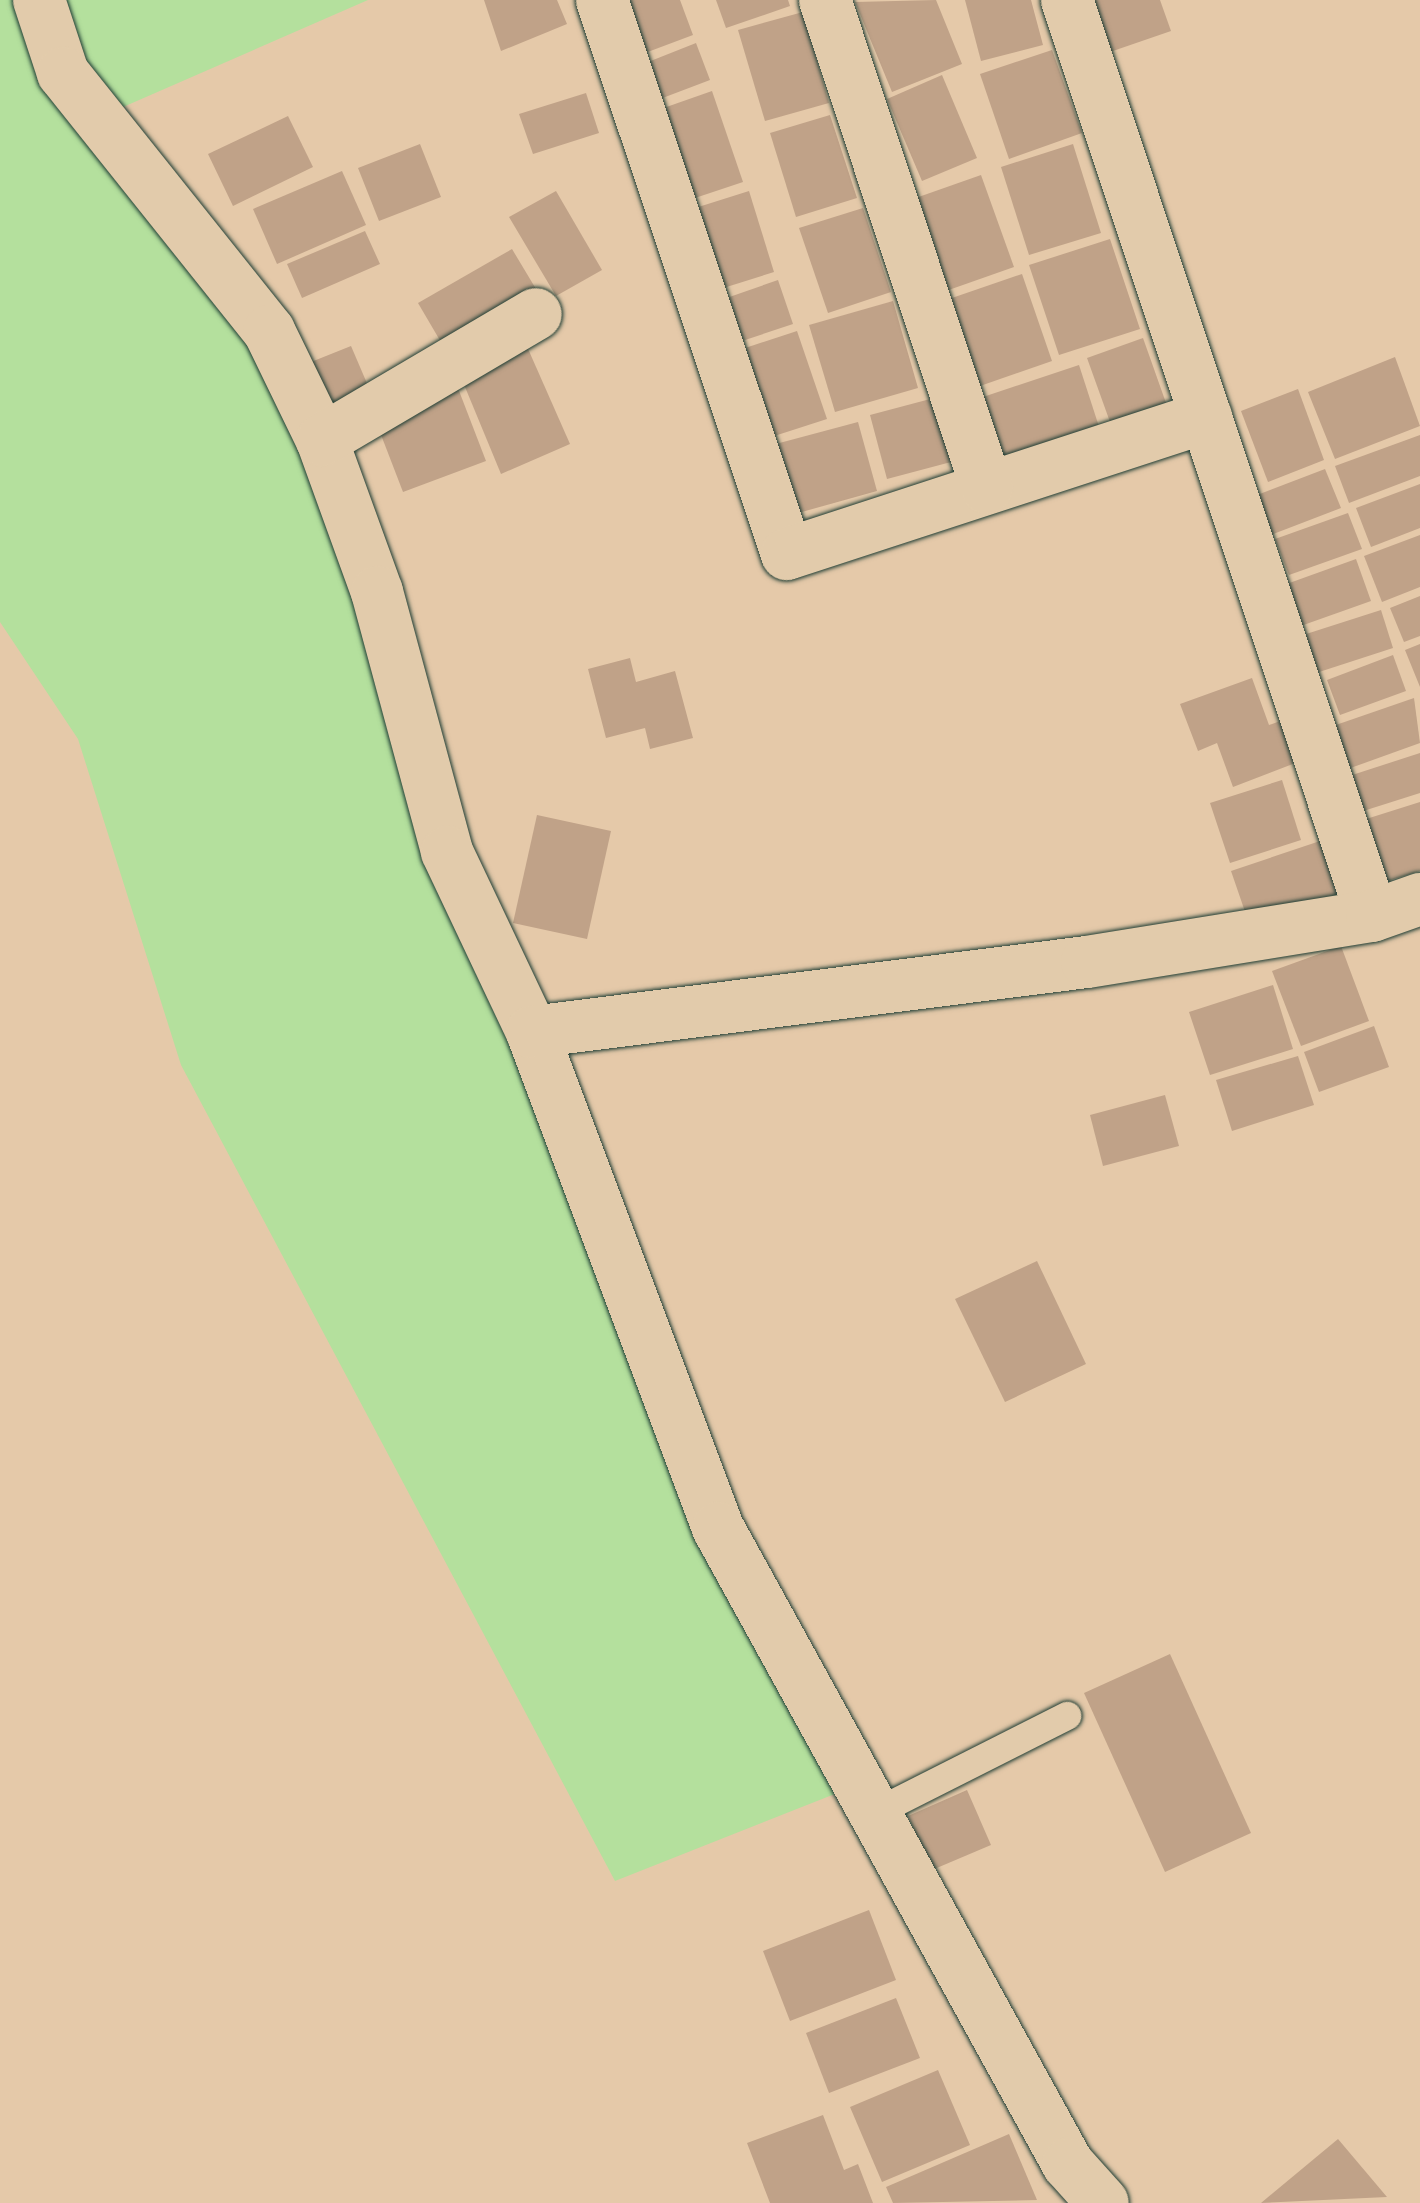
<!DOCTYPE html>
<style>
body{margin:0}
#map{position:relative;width:1420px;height:2203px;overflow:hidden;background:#e5c9a9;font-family:"Balsamiq Sans",sans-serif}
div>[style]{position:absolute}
.green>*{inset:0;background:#b4e09d}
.building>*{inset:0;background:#c0a288}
.roads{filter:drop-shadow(0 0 2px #1f3d34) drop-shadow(0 0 2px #1f3d34)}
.lane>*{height:28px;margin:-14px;padding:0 14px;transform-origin:14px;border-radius:14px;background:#e2cbab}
.street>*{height:52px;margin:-26px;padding:0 26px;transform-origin:26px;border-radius:26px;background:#e2cbab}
span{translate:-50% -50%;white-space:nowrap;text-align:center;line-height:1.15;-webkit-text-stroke:8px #e2cbab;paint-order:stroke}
</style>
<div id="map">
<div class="green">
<i style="clip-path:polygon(0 0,368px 0,91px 121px,245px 274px,451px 887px,850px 1788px,615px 1881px,181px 1065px,78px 739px,0 622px)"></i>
</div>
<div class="building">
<i style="clip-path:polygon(484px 0,557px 0,567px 24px,501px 51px)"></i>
<i style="clip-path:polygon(627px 0,680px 0,693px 35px,637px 56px)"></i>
<i style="clip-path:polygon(716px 0,788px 0,790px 6px,726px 28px)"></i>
<i style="clip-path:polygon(936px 0,962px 64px,892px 92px,855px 2px)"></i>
<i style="clip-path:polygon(965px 0,1031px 0,1043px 45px,981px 61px)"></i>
<i style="clip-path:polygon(1093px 0,1160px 0,1171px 31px,1110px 52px)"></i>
<i style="clip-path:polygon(803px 12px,829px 103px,765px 121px,738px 30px)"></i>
<i style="clip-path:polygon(696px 43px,710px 80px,652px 102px,638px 66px)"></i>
<i style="clip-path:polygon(1052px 50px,1082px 133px,1009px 159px,980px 74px)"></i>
<i style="clip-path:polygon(942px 75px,977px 158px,922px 181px,887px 99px)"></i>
<i style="clip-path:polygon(712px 91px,743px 182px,686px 201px,655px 111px)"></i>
<i style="clip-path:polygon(586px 93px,599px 133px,533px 154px,519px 114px)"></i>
<i style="clip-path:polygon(830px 115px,857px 198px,796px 217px,770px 133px)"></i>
<i style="clip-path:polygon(288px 116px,313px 167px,233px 206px,208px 154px)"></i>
<i style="clip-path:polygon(420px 144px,441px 197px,379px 221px,358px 168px)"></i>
<i style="clip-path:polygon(1073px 144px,1101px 233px,1029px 255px,1001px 167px)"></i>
<i style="clip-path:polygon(342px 171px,366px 225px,277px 264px,253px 209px)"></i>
<i style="clip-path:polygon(981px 175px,1014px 267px,943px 292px,910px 200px)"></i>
<i style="clip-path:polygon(556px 191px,602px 270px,556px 296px,509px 217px)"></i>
<i style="clip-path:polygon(749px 191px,774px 272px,717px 290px,692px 209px)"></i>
<i style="clip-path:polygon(863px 208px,891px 292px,828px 313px,799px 228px)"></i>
<i style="clip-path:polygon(365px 231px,380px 264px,302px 298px,287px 264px)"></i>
<i style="clip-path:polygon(1110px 239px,1140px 329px,1059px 355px,1029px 265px)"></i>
<i style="clip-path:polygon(512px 249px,539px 294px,445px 349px,418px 303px)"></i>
<i style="clip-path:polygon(1022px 274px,1052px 361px,980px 386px,949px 299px)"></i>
<i style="clip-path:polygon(778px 280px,793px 324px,730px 345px,715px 302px)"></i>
<i style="clip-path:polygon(893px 301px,918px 388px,835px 412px,809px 325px)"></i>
<i style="clip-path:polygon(797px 331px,827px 419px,765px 439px,736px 351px)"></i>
<i style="clip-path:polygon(1143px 338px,1166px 403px,1110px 422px,1087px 358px)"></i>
<i style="clip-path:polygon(525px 342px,570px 444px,501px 474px,458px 370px)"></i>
<i style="clip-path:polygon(351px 346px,372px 395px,331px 411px,311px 362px)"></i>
<i style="clip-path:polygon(1395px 357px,1420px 426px,1335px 459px,1308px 392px)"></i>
<i style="clip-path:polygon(1079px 365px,1103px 439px,1002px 473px,977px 399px)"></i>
<i style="clip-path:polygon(456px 383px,486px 461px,403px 492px,373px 414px)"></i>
<i style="clip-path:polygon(1298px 389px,1324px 460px,1268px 482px,1241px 411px)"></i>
<i style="clip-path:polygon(934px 398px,951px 462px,887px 479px,870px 415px)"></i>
<i style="clip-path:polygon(858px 422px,877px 491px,791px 515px,772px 445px)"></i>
<i style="clip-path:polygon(1420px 435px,1420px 476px,1349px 503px,1335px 466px)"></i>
<i style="clip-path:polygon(1325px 469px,1341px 508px,1268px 536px,1252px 497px)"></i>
<i style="clip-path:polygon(1420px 484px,1420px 528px,1371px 547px,1356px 508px)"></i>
<i style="clip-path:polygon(1348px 513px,1362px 549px,1289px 575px,1275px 539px)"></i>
<i style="clip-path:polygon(1420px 535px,1420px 587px,1382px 602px,1364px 556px)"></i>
<i style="clip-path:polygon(1356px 559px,1371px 601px,1295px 628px,1281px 586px)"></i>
<i style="clip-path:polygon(1420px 596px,1420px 636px,1404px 642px,1390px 608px)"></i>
<i style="clip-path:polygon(1381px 610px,1393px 648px,1316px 673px,1303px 635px)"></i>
<i style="clip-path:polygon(1420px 644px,1420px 687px,1405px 650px)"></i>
<i style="clip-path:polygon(1393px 655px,1406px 691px,1340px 715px,1327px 680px)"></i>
<i style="clip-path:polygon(630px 658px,636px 682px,675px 671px,693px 738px,650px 749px,645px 728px,606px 738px,588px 669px)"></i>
<i style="clip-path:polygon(1252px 678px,1269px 725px,1283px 720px,1298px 762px,1233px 787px,1217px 743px,1198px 751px,1180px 704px)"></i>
<i style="clip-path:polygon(1414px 698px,1420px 743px,1345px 770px,1330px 727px)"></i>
<i style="clip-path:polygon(1420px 753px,1420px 793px,1357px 813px,1346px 777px)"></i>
<i style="clip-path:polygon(1282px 780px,1301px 840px,1230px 863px,1210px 803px)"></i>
<i style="clip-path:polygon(1420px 802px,1420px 871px,1384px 882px,1363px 820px)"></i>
<i style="clip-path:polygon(537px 815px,611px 831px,587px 939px,513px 923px)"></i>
<i style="clip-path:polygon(1326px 839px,1346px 900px,1252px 932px,1231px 871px)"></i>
<i style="clip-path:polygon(1341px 946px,1369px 1021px,1301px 1046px,1272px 971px)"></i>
<i style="clip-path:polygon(1273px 985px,1293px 1049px,1210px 1075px,1189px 1012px)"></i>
<i style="clip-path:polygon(1374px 1026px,1389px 1067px,1319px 1092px,1304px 1052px)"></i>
<i style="clip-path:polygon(1298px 1056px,1314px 1105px,1232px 1131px,1216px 1080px)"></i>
<i style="clip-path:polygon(1165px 1095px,1179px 1146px,1103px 1166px,1090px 1115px)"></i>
<i style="clip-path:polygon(1037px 1261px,1086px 1364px,1005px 1402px,955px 1299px)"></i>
<i style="clip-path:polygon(1170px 1654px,1251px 1833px,1165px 1872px,1084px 1693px)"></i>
<i style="clip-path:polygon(967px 1790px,991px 1845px,932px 1870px,908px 1816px)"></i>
<i style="clip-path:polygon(869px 1910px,896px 1980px,790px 2021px,763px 1951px)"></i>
<i style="clip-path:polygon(896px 1998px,920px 2058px,829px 2093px,806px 2033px)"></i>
<i style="clip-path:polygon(938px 2070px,970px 2145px,882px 2182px,850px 2107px)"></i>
<i style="clip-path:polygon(823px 2115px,844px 2170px,858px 2164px,873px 2203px,770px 2203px,747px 2143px)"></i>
<i style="clip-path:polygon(1009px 2134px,1037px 2200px,893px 2203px,886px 2187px)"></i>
<i style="clip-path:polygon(1338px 2139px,1387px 2197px,1261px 2203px)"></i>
</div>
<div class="roads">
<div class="lane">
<i style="left:871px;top:1815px;width:220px;rotate:-26.8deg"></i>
</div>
<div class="street">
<i style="left:39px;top:0;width:77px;rotate:71.8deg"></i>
<i style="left:63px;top:73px;width:330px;rotate:51.4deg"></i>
<i style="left:269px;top:331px;width:121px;rotate:64.1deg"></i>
<i style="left:322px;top:440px;width:162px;rotate:70.1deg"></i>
<i style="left:377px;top:592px;width:269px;rotate:74.9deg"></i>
<i style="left:447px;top:852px;width:199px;rotate:64.7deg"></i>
<i style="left:532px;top:1032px;width:530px;rotate:69.44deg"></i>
<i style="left:718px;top:1528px;width:726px;rotate:61.18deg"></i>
<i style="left:1068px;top:2164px;width:52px;rotate:48.1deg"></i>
<i style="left:602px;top:0;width:584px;rotate:71.53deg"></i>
<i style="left:787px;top:554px;width:441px;rotate:-18.1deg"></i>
<i style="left:825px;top:0;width:514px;rotate:71.64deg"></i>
<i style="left:1067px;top:0;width:965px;rotate:71.58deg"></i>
<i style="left:322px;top:440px;width:248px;rotate:-30.5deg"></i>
<i style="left:532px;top:1032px;width:559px;rotate:-7.19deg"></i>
<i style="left:1087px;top:962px;width:289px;rotate:-9.2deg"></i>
<i style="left:1372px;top:916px;width:51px;rotate:-19.5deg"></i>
</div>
</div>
</div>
